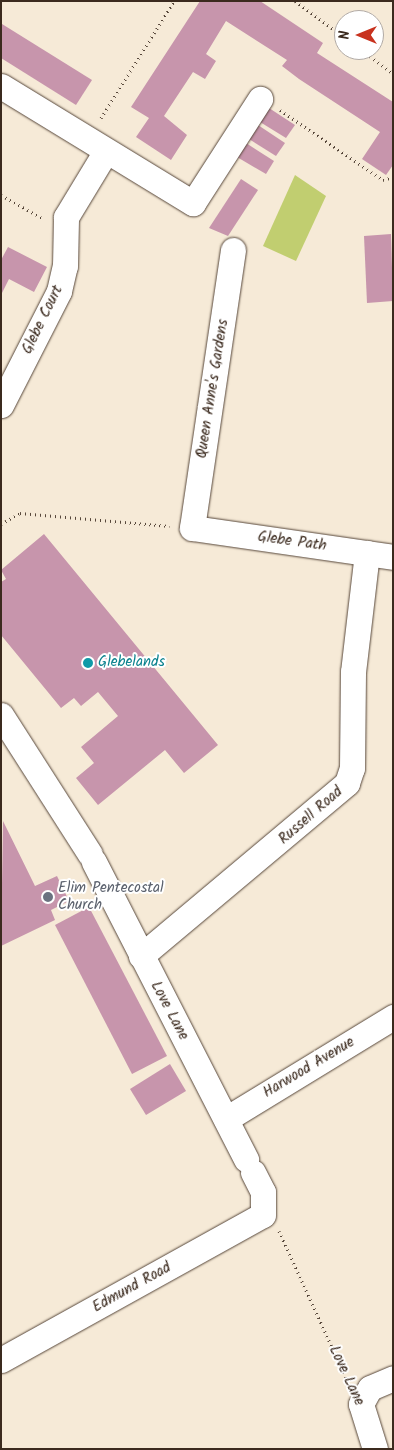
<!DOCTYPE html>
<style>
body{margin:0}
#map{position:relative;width:394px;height:1450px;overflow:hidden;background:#f6ead7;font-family:Kalam,sans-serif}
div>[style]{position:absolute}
.green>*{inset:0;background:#c1ce70}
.building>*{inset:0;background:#c795ac}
.path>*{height:3px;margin-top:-1.5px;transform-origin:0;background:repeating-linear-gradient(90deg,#57473a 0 1px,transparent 0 5px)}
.roads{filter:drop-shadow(0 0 1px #57473a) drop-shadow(0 0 1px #57473a)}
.street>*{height:25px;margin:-12.5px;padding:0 12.5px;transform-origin:12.5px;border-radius:12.5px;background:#fff}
.dots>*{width:14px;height:14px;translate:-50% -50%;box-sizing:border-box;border:2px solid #fff;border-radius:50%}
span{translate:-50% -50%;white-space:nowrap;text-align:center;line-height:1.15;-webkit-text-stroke:4px #fff;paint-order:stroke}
.street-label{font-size:15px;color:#3b2a1e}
.culture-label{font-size:15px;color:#0d838f}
.left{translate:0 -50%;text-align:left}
.worship-label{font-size:15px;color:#5b616d}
.frame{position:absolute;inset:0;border:2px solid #3b2a1e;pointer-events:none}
.north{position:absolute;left:334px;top:10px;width:50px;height:50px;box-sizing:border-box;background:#fff;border:1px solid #b1aaa5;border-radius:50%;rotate:270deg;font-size:14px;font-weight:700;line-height:20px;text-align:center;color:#3b2a1e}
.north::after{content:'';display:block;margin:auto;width:18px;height:22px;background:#c8321e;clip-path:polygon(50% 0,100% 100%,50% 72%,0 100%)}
</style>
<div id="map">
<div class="green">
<i style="clip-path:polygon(295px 175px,326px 196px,296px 261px,263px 246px)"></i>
</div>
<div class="building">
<i style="clip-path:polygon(200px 1px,260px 1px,323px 43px,317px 53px,393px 102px,393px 165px,386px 175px,362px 159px,380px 132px,299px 79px,282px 66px,287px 60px,226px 21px,206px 54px,216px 61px,205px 79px,193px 72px,164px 116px,187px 135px,171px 160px,136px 137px,149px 118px,131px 107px)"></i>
<i style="clip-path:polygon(2px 24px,92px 80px,76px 105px,1px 58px)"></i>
<i style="clip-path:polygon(269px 108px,295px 125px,286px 138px,260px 122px)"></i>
<i style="clip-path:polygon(258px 125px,285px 143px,276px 156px,249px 139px)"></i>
<i style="clip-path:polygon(246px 143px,274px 161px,266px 174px,237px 157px)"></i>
<i style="clip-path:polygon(241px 179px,258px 190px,228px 236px,209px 228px)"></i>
<i style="clip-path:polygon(391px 234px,393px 301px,367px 303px,364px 236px)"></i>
<i style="clip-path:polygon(8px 247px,47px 267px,34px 292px,9px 279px,1px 295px,1px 260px)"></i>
<i style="clip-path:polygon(44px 534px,218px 745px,184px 773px,165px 750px,98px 805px,76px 778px,94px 763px,81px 747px,118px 716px,98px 692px,81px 706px,74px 698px,61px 708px,1px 635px,1px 582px,6px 579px,1px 570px)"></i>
<i style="clip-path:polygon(3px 821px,35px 886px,57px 876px,69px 901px,51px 910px,55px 920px,1px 946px)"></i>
<i style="clip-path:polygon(89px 907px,167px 1056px,132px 1074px,55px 925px)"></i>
<i style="clip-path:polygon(170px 1064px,186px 1091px,146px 1115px,130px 1089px)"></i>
</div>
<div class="path">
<i style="left:295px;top:1px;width:61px;rotate:36.3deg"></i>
<i style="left:362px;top:50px;width:39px;rotate:37deg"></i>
<i style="left:280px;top:110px;width:125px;rotate:34.2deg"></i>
<i style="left:383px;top:180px;width:10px;rotate:-17deg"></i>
<i style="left:101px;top:118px;width:138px;rotate:-58deg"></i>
<i style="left:1px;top:195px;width:47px;rotate:29.3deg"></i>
<i style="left:1px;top:524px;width:22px;rotate:-30deg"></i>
<i style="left:20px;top:513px;width:150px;rotate:5deg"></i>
<i style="left:279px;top:1231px;width:164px;rotate:65.5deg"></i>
</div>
<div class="roads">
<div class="street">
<i style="left:1px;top:86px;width:225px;rotate:31.4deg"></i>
<i style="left:193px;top:203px;width:124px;rotate:-57.2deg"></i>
<i style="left:233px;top:250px;width:281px;rotate:98.4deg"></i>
<i style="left:192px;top:528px;width:203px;rotate:8.2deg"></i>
<i style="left:1px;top:405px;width:128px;rotate:-63deg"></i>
<i style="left:59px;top:291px;width:26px;rotate:-77deg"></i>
<i style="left:65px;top:266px;width:49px;rotate:-88.8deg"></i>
<i style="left:66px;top:217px;width:77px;rotate:-58.8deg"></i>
<i style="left:1px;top:715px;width:165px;rotate:57.4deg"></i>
<i style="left:94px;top:862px;width:334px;rotate:62.9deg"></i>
<i style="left:141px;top:956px;width:269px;rotate:-40deg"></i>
<i style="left:347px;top:783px;width:16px;rotate:-72deg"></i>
<i style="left:352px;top:768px;width:96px;rotate:-89.4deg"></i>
<i style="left:353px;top:672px;width:120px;rotate:-83.3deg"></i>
<i style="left:226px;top:1119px;width:196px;rotate:-31.4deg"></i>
<i style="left:1px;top:1360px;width:299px;rotate:-29deg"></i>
<i style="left:263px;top:1215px;width:23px;rotate:-90deg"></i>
<i style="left:263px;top:1192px;width:22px;rotate:-117deg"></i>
<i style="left:375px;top:1449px;width:47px;rotate:-107.3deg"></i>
<i style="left:361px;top:1404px;width:18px;rotate:-61deg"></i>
<i style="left:370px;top:1388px;width:25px;rotate:-23deg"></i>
</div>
</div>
<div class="dots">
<i style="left:88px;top:663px;background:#0f9aa8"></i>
<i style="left:48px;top:897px;background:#6b7280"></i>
</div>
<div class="street-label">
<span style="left:43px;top:320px;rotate:-64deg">Glebe Court</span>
<span style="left:213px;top:389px;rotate:-81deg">Queen Anne's Gardens</span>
<span style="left:292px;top:542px;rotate:8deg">Glebe Path</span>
<span style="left:311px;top:816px;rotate:-41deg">Russell Road</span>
<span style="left:169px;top:1011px;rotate:62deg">Love Lane</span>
<span style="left:309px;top:1068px;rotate:-31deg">Harwood Avenue</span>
<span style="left:132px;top:1288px;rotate:-29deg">Edmund Road</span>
<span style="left:346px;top:1376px;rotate:65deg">Love Lane</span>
</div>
<div class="culture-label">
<span class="left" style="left:98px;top:663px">Glebelands</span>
</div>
<div class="worship-label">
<span class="left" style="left:58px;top:897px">Elim Pentecostal<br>Church</span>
</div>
<div class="frame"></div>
<div class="north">N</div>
</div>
